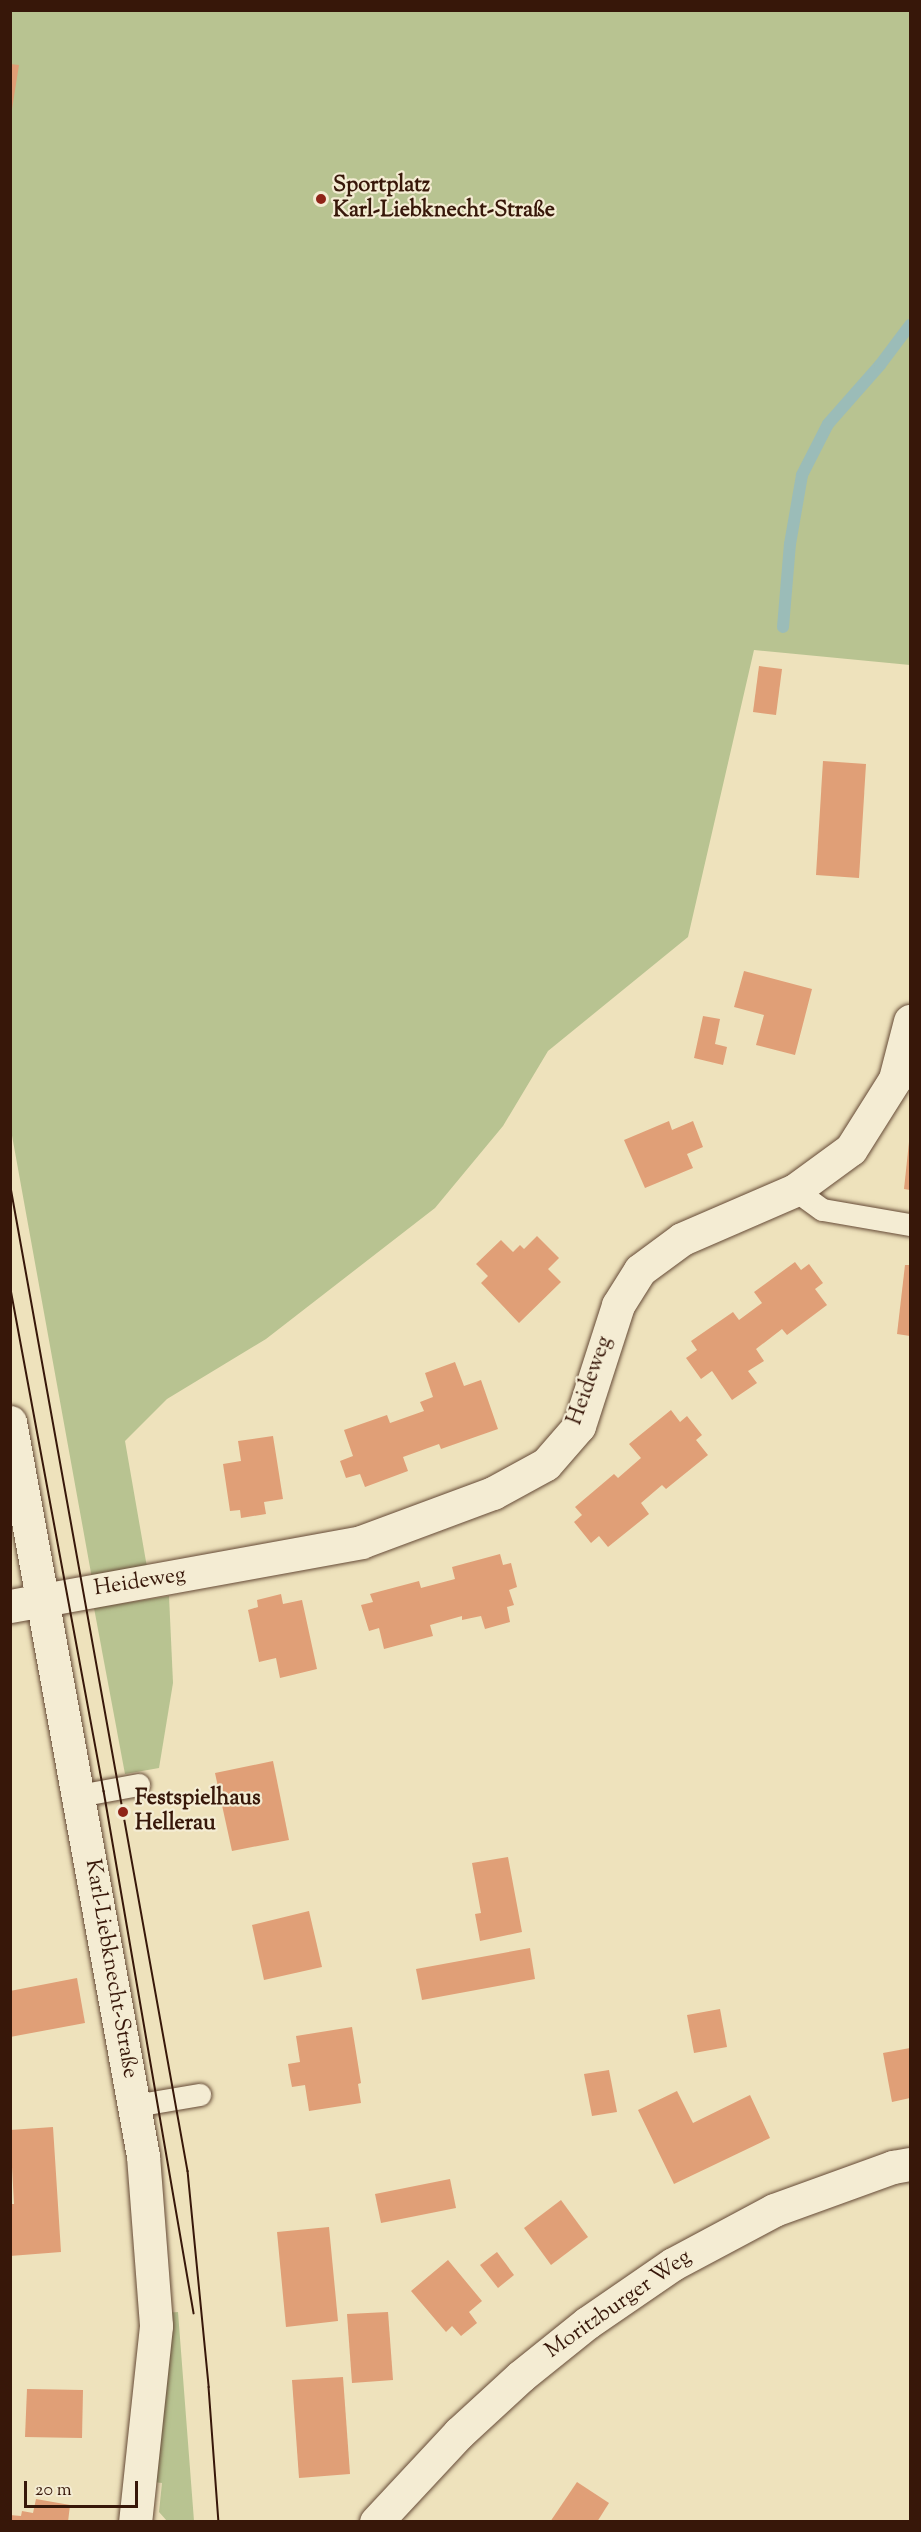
<!DOCTYPE html>
<meta charset="utf-8">
<style>
body{margin:0}
#map{position:relative;width:921px;height:2532px;overflow:hidden;background:#eee2bc;font-family:"Sorts Mill Goudy",serif}
div>[style]{position:absolute}
.green>*{inset:0;background:#b8c391}
.stream>*{height:12px;margin:-6px;padding:0 6px;transform-origin:6px;border-radius:6px;background:#9bbcb8}
.building>*{inset:0;background:#e09f77}
.roads{filter:drop-shadow(0 0 2px #654a36) drop-shadow(0 0 2px #654a36)}
.service>*{height:22px;margin:-11px;padding:0 11px;transform-origin:11px;border-radius:11px;background:#f4ecd3}
.minor>*{height:33px;margin:-16.5px;padding:0 16.5px;transform-origin:16.5px;border-radius:16.5px;background:#f4ecd3}
.tertiary>*{height:33px;margin:-16.5px;padding:0 16.5px;transform-origin:16.5px;border-radius:16.5px;background:#f4ecd3}
.tram>*{height:1.5px;margin:-0.75px;padding:0 0.75px;transform-origin:0.75px;border-radius:0.75px;background:#371709}
.dots>*{width:16px;height:16px;translate:-50% -50%;box-sizing:border-box;border:3px solid #f4ecd3;border-radius:50%}
span{translate:-50% -50%;white-space:nowrap;text-align:center;line-height:1.15;-webkit-text-stroke:4.5px #f4ecd3;paint-order:stroke}
.poi-label{font-size:22px;color:#371709;font-weight:700}
.left{translate:0 -50%;text-align:left}
.street-label{font-size:22px;color:#371709}
.frame{position:absolute;inset:0;border:12px solid #371709;pointer-events:none}
.scale{position:absolute;left:24px;top:2481px;width:114px;height:27px;box-sizing:border-box;border:3px solid #371709;border-top:0;padding-left:8px;font-size:18px;line-height:21px;white-space:nowrap;color:#371709;-webkit-text-stroke:4px #f4ecd3;paint-order:stroke}
</style>
<div id="map">
<div class="green">
<i style="clip-path:polygon(10px 11px,910px 11px,910px 665px,754px 650px,688px 937px,548px 1051px,503px 1126px,435px 1208px,266px 1339px,167px 1399px,125px 1441px,148px 1573px,93px 1584px,11px 1130px)"></i>
<i style="clip-path:polygon(169px 1596px,173px 1683px,159px 1768px,125px 1774px,94px 1608px)"></i>
<i style="clip-path:polygon(178px 2312px,194px 2521px,167px 2521px,159px 2512px,162px 2483px,153px 2482px,164px 2313px)"></i>
</div>
<div class="stream">
<i style="left:783px;top:627px;width:83px;rotate:-85.2deg"></i>
<i style="left:790px;top:544px;width:70px;rotate:-80.1deg"></i>
<i style="left:802px;top:475px;width:57px;rotate:-63deg"></i>
<i style="left:828px;top:424px;width:79px;rotate:-48.6deg"></i>
<i style="left:880px;top:365px;width:50px;rotate:-53.1deg"></i>
</div>
<div class="building">
<i style="clip-path:polygon(10px 64px,19px 65px,12px 109px,10px 109px)"></i>
<i style="clip-path:polygon(759px 666px,782px 669px,776px 715px,753px 712px)"></i>
<i style="clip-path:polygon(823px 761px,866px 764px,859px 878px,816px 875px)"></i>
<i style="clip-path:polygon(744px 971px,812px 989px,795px 1055px,756px 1045px,764px 1015px,734px 1007px)"></i>
<i style="clip-path:polygon(703px 1016px,720px 1019px,715px 1044px,727px 1047px,723px 1065px,694px 1058px)"></i>
<i style="clip-path:polygon(669px 1121px,672px 1130px,693px 1121px,703px 1147px,687px 1154px,693px 1168px,645px 1188px,624px 1140px)"></i>
<i style="clip-path:polygon(909px 1142px,910px 1142px,910px 1190px,904px 1189px)"></i>
<i style="clip-path:polygon(537px 1236px,559px 1258px,548px 1269px,561px 1282px,519px 1323px,481px 1283px,488px 1276px,476px 1264px,501px 1240px,513px 1252px,520px 1245px,524px 1249px)"></i>
<i style="clip-path:polygon(795px 1262px,801px 1270px,809px 1264px,823px 1283px,815px 1289px,827px 1305px,787px 1335px,782px 1329px,756px 1349px,764px 1361px,748px 1371px,757px 1383px,732px 1400px,712px 1371px,701px 1379px,686px 1358px,697px 1350px,691px 1341px,733px 1312px,739px 1320px,762px 1303px,754px 1292px)"></i>
<i style="clip-path:polygon(905px 1265px,910px 1265px,910px 1336px,897px 1334px)"></i>
<i style="clip-path:polygon(455px 1362px,464px 1386px,481px 1380px,498px 1429px,441px 1449px,439px 1444px,403px 1457px,408px 1471px,365px 1487px,360px 1474px,346px 1478px,340px 1461px,353px 1456px,344px 1430px,387px 1415px,390px 1423px,424px 1411px,420px 1402px,433px 1397px,425px 1373px)"></i>
<i style="clip-path:polygon(671px 1410px,680px 1422px,687px 1416px,702px 1435px,696px 1440px,708px 1455px,666px 1489px,662px 1485px,641px 1503px,649px 1514px,608px 1547px,599px 1536px,591px 1543px,574px 1522px,582px 1515px,575px 1507px,614px 1474px,618px 1478px,641px 1458px,629px 1444px)"></i>
<i style="clip-path:polygon(273px 1436px,283px 1499px,264px 1502px,266px 1514px,241px 1518px,240px 1510px,230px 1511px,223px 1464px,241px 1461px,238px 1441px)"></i>
<i style="clip-path:polygon(500px 1554px,503px 1565px,511px 1563px,517px 1587px,509px 1590px,514px 1605px,507px 1607px,510px 1622px,485px 1629px,481px 1616px,462px 1620px,462px 1616px,430px 1625px,433px 1636px,384px 1649px,379px 1628px,369px 1631px,361px 1605px,373px 1602px,370px 1594px,419px 1581px,421px 1588px,455px 1579px,452px 1567px)"></i>
<i style="clip-path:polygon(281px 1594px,283px 1604px,302px 1600px,317px 1669px,280px 1678px,276px 1658px,259px 1662px,248px 1610px,258px 1607px,257px 1600px)"></i>
<i style="clip-path:polygon(273px 1761px,289px 1840px,232px 1851px,215px 1773px)"></i>
<i style="clip-path:polygon(508px 1857px,522px 1932px,480px 1941px,475px 1914px,481px 1913px,472px 1863px)"></i>
<i style="clip-path:polygon(309px 1911px,322px 1967px,264px 1980px,252px 1925px)"></i>
<i style="clip-path:polygon(530px 1948px,535px 1979px,422px 2000px,416px 1969px)"></i>
<i style="clip-path:polygon(77px 1978px,85px 2023px,10px 2037px,10px 1991px)"></i>
<i style="clip-path:polygon(720px 2009px,727px 2047px,694px 2053px,687px 2015px)"></i>
<i style="clip-path:polygon(352px 2027px,361px 2083px,358px 2084px,361px 2103px,309px 2111px,305px 2085px,292px 2087px,290px 2077px,288px 2064px,300px 2062px,296px 2036px)"></i>
<i style="clip-path:polygon(910px 2048px,910px 2098px,892px 2102px,883px 2053px)"></i>
<i style="clip-path:polygon(609px 2070px,617px 2112px,592px 2116px,584px 2074px)"></i>
<i style="clip-path:polygon(677px 2091px,693px 2123px,750px 2095px,770px 2138px,674px 2184px,638px 2110px)"></i>
<i style="clip-path:polygon(53px 2127px,61px 2252px,10px 2256px,10px 2204px,14px 2204px,10px 2130px)"></i>
<i style="clip-path:polygon(450px 2179px,456px 2208px,381px 2223px,375px 2194px)"></i>
<i style="clip-path:polygon(561px 2200px,588px 2237px,551px 2265px,524px 2228px)"></i>
<i style="clip-path:polygon(329px 2227px,338px 2321px,286px 2327px,277px 2232px)"></i>
<i style="clip-path:polygon(497px 2252px,514px 2275px,498px 2288px,480px 2265px)"></i>
<i style="clip-path:polygon(448px 2260px,482px 2301px,469px 2312px,477px 2323px,461px 2336px,452px 2326px,446px 2332px,411px 2291px)"></i>
<i style="clip-path:polygon(388px 2312px,393px 2380px,352px 2383px,347px 2314px)"></i>
<i style="clip-path:polygon(343px 2377px,350px 2474px,299px 2478px,292px 2380px)"></i>
<i style="clip-path:polygon(27px 2389px,83px 2390px,82px 2438px,25px 2437px)"></i>
<i style="clip-path:polygon(577px 2482px,609px 2503px,597px 2522px,550px 2522px)"></i>
<i style="clip-path:polygon(36px 2499px,70px 2505px,68px 2522px,10px 2522px,10px 2515px,21px 2516px,22px 2511px,33px 2513px)"></i>
</div>
<div class="roads">
<div class="service">
<i style="left:795px;top:1190px;width:34px;rotate:36deg"></i>
<i style="left:823px;top:1210px;width:88px;rotate:9.8deg"></i>
<i style="left:79px;top:1796px;width:61px;rotate:-10.4deg"></i>
<i style="left:135px;top:2106px;width:66px;rotate:-9.6deg"></i>
</div>
<div class="minor">
<i style="left:10px;top:1606px;width:357px;rotate:-10.3deg"></i>
<i style="left:361px;top:1542px;width:141px;rotate:-20.4deg"></i>
<i style="left:493px;top:1493px;width:60px;rotate:-28.7deg"></i>
<i style="left:546px;top:1464px;width:50px;rotate:-49deg"></i>
<i style="left:579px;top:1426px;width:127px;rotate:-72.1deg"></i>
<i style="left:618px;top:1305px;width:41px;rotate:-57.8deg"></i>
<i style="left:640px;top:1270px;width:52px;rotate:-36.4deg"></i>
<i style="left:682px;top:1239px;width:123px;rotate:-23.4deg"></i>
<i style="left:795px;top:1190px;width:69px;rotate:-36.2deg"></i>
<i style="left:851px;top:1149px;width:83px;rotate:-57.8deg"></i>
<i style="left:895px;top:1079px;width:60px;rotate:-75.5deg"></i>
</div>
<div class="tertiary">
<i style="left:10px;top:1422px;width:746px;rotate:79.73deg"></i>
<i style="left:143px;top:2156px;width:170px;rotate:85.6deg"></i>
<i style="left:156px;top:2326px;width:197px;rotate:96.1deg"></i>
<i style="left:376px;top:2522px;width:122px;rotate:-47deg"></i>
<i style="left:459px;top:2433px;width:84px;rotate:-42.6deg"></i>
<i style="left:521px;top:2376px;width:85px;rotate:-38.8deg"></i>
<i style="left:587px;top:2323px;width:104px;rotate:-34.5deg"></i>
<i style="left:673px;top:2264px;width:115px;rotate:-28.1deg"></i>
<i style="left:774px;top:2210px;width:127px;rotate:-19.9deg"></i>
<i style="left:893px;top:2167px;width:17px;rotate:-10deg"></i>
</div>
</div>
<div class="tram">
<i style="left:10px;top:1182px;width:1005px;rotate:79.8deg"></i>
<i style="left:188px;top:2171px;width:217px;rotate:84.4deg"></i>
<i style="left:209px;top:2387px;width:135px;rotate:85.8deg"></i>
<i style="left:10px;top:1284px;width:516px;rotate:79.5deg"></i>
<i style="left:104px;top:1791px;width:530px;rotate:80.22deg"></i>
</div>
<div class="dots">
<i style="left:321px;top:199px;background:#8f2418"></i>
<i style="left:123px;top:1812px;background:#8f2418"></i>
</div>
<div class="poi-label">
<span class="left" style="left:333px;top:199px">Sportplatz<br>Karl-Liebknecht-Straße</span>
<span class="left" style="left:135px;top:1812px">Festspielhaus<br>Hellerau</span>
</div>
<div class="street-label">
<span style="left:591px;top:1381px;rotate:-70deg">Heideweg</span>
<span style="left:140px;top:1583px;rotate:-9deg">Heideweg</span>
<span style="left:110px;top:1969px;rotate:80deg">Karl-Liebknecht-Straße</span>
<span style="left:619px;top:2305px;rotate:-35deg">Moritzburger Weg</span>
</div>
<div class="frame"></div>
<div class="scale">20 m</div>
</div>
